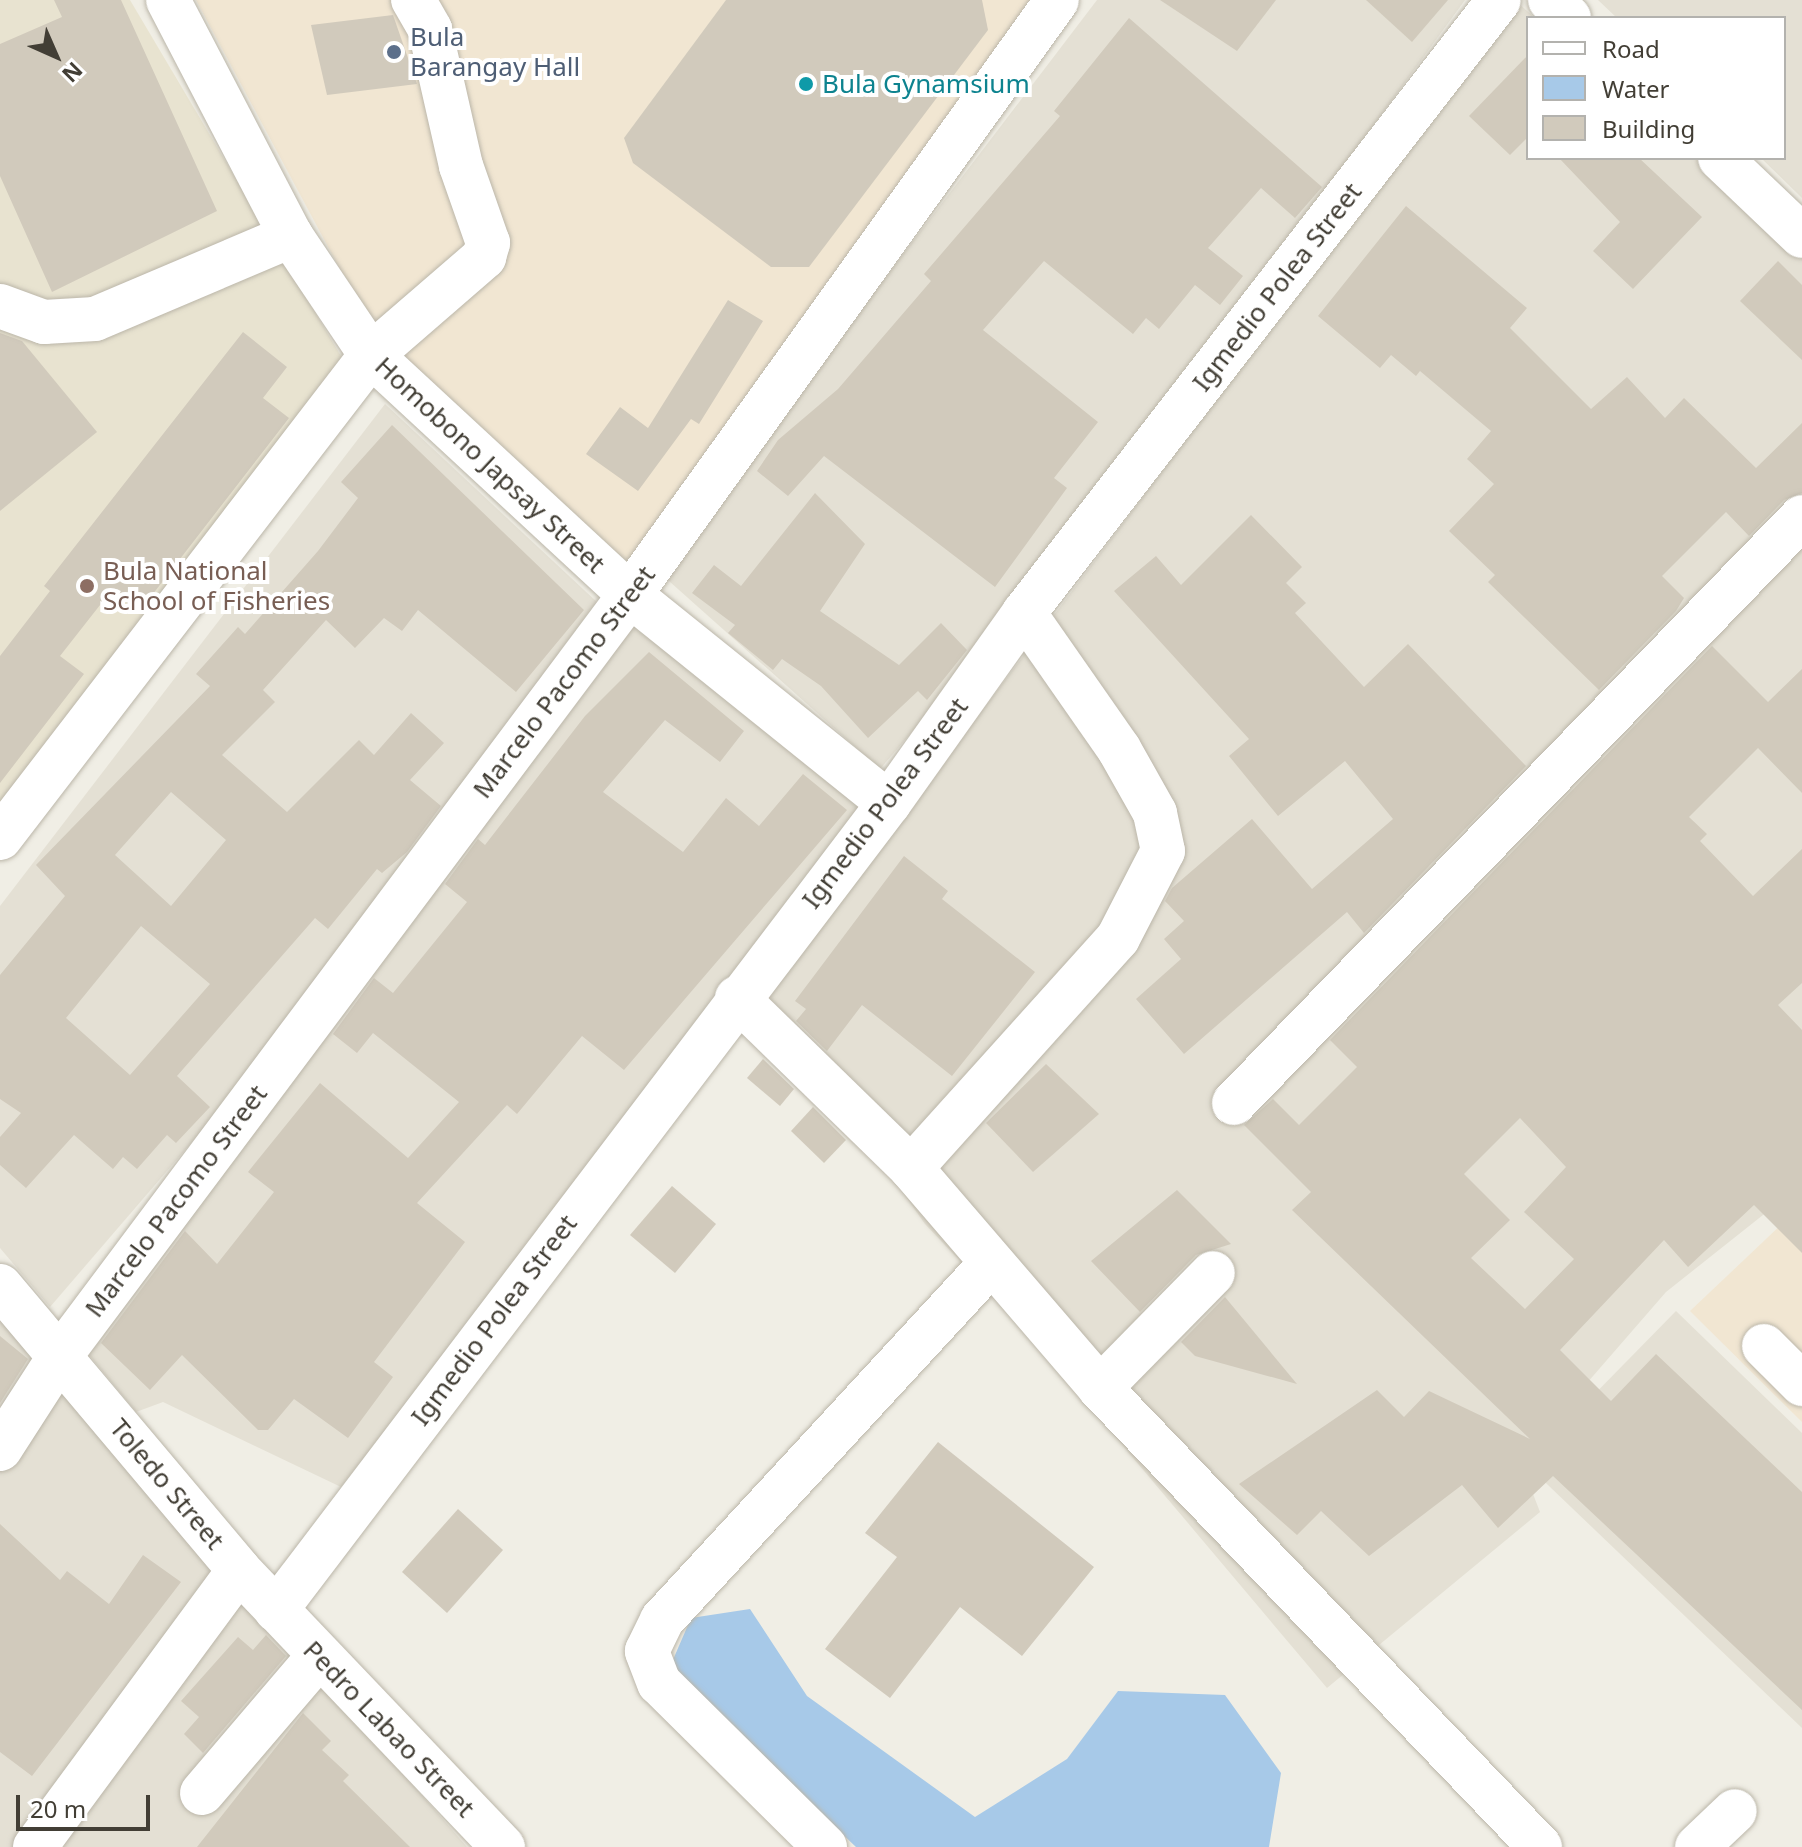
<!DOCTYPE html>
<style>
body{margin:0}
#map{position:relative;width:1802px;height:1847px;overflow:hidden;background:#f0eee5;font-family:"Noto Sans",sans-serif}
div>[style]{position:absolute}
.residential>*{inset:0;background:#e4e0d4}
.commercial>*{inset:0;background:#f1e6d2}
.education>*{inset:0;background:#e8e3d0}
.water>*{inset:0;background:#a7c9e8}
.building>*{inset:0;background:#d1cabc}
.roads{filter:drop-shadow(0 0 2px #bbb6a9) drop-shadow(0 0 2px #bbb6a9)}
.minor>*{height:44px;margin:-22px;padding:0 22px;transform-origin:22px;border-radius:22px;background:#fff}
.dots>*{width:22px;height:22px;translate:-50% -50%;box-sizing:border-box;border:4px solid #fff;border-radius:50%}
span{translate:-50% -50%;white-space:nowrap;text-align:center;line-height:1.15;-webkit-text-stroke:8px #fff;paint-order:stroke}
.service-label{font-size:26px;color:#4e5e75}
.left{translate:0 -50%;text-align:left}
.culture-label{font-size:26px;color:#0d838f}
.street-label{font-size:26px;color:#423e35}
.education-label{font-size:26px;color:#785e54}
.legend{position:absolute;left:1526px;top:16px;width:260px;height:144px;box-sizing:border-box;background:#fff;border:2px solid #b3b2ae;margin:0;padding:10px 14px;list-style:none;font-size:24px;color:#423e35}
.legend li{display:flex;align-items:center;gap:16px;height:40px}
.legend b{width:40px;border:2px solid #b3b2ae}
.north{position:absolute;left:16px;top:16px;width:80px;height:80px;-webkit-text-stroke:6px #fff;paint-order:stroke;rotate:135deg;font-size:22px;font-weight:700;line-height:32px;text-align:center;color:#423e35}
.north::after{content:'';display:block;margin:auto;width:28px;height:36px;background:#423e35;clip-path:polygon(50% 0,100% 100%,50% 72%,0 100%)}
.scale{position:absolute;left:16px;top:1795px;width:134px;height:36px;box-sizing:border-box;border:4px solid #423e35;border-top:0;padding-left:10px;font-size:24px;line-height:28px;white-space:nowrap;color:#423e35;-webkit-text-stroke:6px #fff;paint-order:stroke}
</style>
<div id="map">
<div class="residential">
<i style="clip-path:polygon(1097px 0,1465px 0,1038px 585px,880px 769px,660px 573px)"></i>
<i style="clip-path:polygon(1598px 0,1802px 0,1802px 198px,1761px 158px,1784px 158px,1784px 18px,1617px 18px)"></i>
<i style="clip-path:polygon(1516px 1px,1535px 18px,1528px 18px,1528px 158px,1695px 158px,1802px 253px,1802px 1184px,1666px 1292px,1520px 1460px,1540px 1512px,1327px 1688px,1021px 1325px,925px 1224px,766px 998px)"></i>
<i style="clip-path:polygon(385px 404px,598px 603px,333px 978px,50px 1307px,0 1248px,0 906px)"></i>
<i style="clip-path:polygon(633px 613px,872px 806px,341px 1487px,163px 1402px,136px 1412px,81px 1345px)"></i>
<i style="clip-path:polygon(0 1306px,254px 1603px,467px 1847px,0 1847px)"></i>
<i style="clip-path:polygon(1676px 1311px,1802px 1433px,1802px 1728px,1526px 1464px)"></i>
</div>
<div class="commercial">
<i style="clip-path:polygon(196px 0,1039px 0,621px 576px,372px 329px)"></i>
<i style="clip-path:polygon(1802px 1205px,1802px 1422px,1690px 1311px)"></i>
</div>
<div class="education">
<i style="clip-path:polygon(0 0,130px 0,348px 368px,0 803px)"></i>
</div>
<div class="water">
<i style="clip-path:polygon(750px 1609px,807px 1696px,975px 1817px,1067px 1759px,1118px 1691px,1225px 1695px,1281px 1773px,1269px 1847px,856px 1847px,669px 1669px,691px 1618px)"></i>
</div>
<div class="building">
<i style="clip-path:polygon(54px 0,121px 0,217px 211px,52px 292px,0 176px,0 44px,62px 17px)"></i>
<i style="clip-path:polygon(726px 0,982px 0,988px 30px,809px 267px,771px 267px,633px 163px,624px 138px)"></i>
<i style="clip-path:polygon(1160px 0,1276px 0,1237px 51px)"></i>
<i style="clip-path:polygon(1366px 0,1448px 0,1412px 42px)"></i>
<i style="clip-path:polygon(393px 15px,417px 84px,327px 95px,311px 25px)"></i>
<i style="clip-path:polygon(1129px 18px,1322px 187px,1295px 218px,1261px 188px,1208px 248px,1243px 276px,1220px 305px,1195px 285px,1159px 329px,1146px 318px,1133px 334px,1044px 261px,983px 330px,1098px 422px,1054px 478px,1067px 488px,995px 587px,824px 456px,788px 496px,757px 471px,778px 440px,838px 389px,931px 281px,924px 274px,1060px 116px,1054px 111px)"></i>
<i style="clip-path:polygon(1528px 55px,1528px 137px,1510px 155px,1469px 116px)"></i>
<i style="clip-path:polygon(1559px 158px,1639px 158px,1702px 217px,1633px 289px,1593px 251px,1620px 222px)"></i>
<i style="clip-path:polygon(1406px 206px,1527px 308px,1510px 328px,1591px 409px,1627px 377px,1665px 418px,1684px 398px,1756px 468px,1802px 423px,1802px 493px,1784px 500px,1749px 536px,1726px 512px,1662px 576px,1684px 598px,1676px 611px,1599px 690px,1488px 582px,1495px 575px,1449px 531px,1494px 484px,1467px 459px,1491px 431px,1420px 371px,1416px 376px,1391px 355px,1380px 368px,1318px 316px)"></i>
<i style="clip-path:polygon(1778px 261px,1802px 285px,1802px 360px,1740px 301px)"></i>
<i style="clip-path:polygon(728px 300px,763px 321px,699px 424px,691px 419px,638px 491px,586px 454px,620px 407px,648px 428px)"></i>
<i style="clip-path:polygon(243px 332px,287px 367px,263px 398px,289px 418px,139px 612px,111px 591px,60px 656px,84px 674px,0 783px,0 656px,50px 591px,44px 586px)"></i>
<i style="clip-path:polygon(0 333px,22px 341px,97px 432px,0 511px)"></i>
<i style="clip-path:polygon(evenodd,392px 425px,584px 610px,516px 692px,418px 610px,402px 631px,384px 618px,355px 648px,326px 620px,263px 690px,275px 702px,222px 755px,287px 812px,359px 740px,374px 755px,411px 713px,444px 743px,410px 780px,441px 806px,407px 852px,382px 873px,377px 869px,328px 929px,315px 918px,177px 1076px,210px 1107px,176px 1143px,167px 1135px,137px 1169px,123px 1157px,113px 1169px,74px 1135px,26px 1188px,0 1165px,0 1137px,21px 1113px,0 1099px,0 975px,65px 896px,36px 865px,210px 686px,196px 674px,238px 627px,245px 634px,318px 551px,358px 498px,341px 482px,392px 425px,171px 792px,226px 840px,171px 906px,115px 855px,171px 792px,392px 425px,141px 926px,210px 984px,130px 1075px,66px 1018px,141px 926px)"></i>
<i style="clip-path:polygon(815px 493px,865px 544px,820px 611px,899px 665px,941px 623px,967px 650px,927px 700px,918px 691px,868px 738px,821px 686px,782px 659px,773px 670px,728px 633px,735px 625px,692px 593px,714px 565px,741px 586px)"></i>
<i style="clip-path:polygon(1251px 515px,1302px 567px,1286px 583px,1306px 603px,1295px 613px,1364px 687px,1408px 644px,1526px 766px,1364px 933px,1347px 912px,1184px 1054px,1136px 999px,1181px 959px,1164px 939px,1184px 921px,1165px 901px,1172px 888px,1252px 819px,1312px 889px,1393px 819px,1345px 761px,1278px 816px,1229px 756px,1249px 739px,1114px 591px,1156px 556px,1181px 585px)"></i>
<i style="clip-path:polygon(evenodd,1712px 646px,1768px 702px,1802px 669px,1802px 793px,1758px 748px,1689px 817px,1707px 834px,1700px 841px,1753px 896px,1802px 849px,1802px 983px,1778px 1005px,1802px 1030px,1802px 1253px,1754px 1205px,1688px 1267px,1664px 1240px,1560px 1350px,1611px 1401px,1656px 1354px,1802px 1492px,1802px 1710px,1553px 1476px,1498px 1528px,1462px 1485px,1369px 1556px,1321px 1511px,1297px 1535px,1239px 1484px,1377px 1390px,1404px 1417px,1429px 1391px,1530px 1439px,1292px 1210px,1311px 1192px,1244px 1125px,1273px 1099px,1299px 1125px,1357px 1067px,1330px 1040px,1712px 646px,1520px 1118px,1566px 1167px,1524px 1212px,1574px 1259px,1525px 1309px,1471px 1258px,1510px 1220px,1464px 1174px,1520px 1118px)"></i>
<i style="clip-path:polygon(649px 652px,744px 731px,720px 762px,665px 720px,603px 792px,683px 852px,726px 798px,759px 826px,803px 774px,847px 810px,624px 1070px,582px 1036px,517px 1114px,507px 1105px,417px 1203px,465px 1242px,374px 1362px,393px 1377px,348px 1438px,294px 1399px,268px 1430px,258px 1430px,182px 1355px,150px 1390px,101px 1343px,185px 1231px,217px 1264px,274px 1192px,248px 1172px,320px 1083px,408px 1158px,459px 1102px,373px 1033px,357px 1053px,333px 1034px,374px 978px,393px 993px,467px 902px,445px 884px,478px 839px,485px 845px,585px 716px)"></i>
<i style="clip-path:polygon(904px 856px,948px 891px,942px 899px,1035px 972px,952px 1076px,862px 1005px,827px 1051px,796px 1021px,806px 1009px,795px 1001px)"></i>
<i style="clip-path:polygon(763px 1059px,794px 1089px,780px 1106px,747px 1078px)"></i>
<i style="clip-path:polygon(1046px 1064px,1099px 1114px,1033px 1172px,986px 1123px)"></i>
<i style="clip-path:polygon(813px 1107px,846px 1140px,824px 1163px,791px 1131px)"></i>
<i style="clip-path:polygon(672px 1186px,716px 1224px,675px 1273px,630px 1235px)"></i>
<i style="clip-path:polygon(1177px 1190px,1231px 1244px,1196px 1255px,1140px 1312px,1091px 1261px)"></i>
<i style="clip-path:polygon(1225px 1297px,1297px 1384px,1195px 1356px,1181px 1342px)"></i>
<i style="clip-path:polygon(0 1336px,28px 1359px,0 1403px)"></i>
<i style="clip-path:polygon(938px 1442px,1094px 1567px,1022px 1656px,960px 1607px,890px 1698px,825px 1649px,897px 1557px,865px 1533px)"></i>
<i style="clip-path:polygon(458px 1509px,503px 1550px,447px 1613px,402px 1572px)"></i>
<i style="clip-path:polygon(0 1524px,60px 1580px,67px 1571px,109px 1604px,143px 1555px,181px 1582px,32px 1776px,0 1752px)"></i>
<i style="clip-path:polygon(266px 1635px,286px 1656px,203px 1753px,184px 1734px,199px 1717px,181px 1701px,238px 1637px,253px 1650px)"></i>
<i style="clip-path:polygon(303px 1713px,331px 1741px,322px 1750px,349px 1775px,343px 1781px,410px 1847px,197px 1847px)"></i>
</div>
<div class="roads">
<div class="minor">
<i style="left:168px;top:0;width:266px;rotate:62.5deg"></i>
<i style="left:291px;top:236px;width:143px;rotate:56.1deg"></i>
<i style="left:371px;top:355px;width:353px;rotate:42.8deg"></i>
<i style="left:630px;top:595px;width:332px;rotate:38.8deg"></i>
<i style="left:1550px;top:0;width:26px;rotate:43deg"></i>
<i style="left:1720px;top:158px;width:113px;rotate:43.6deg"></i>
<i style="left:0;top:306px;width:47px;rotate:20deg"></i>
<i style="left:44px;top:322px;width:51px;rotate:-3.4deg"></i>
<i style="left:95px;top:319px;width:213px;rotate:-23deg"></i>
<i style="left:0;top:838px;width:609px;rotate:-52.47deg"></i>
<i style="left:371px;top:355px;width:150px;rotate:-40.9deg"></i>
<i style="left:484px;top:257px;width:15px;rotate:-74deg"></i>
<i style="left:488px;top:243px;width:82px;rotate:-109.3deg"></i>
<i style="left:461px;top:166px;width:140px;rotate:-102.8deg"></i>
<i style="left:430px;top:29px;width:34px;rotate:-120deg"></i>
<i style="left:737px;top:998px;width:243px;rotate:44.3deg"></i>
<i style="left:911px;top:1168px;width:290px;rotate:49.3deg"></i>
<i style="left:1100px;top:1388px;width:636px;rotate:46.21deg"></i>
<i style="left:1234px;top:1103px;width:816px;rotate:-45.89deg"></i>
<i style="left:911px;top:1168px;width:309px;rotate:-48deg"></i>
<i style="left:1118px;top:938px;width:98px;rotate:-62.7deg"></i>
<i style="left:1163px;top:851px;width:39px;rotate:-102deg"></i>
<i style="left:1155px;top:813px;width:73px;rotate:-119.4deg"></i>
<i style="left:1119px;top:749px;width:166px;rotate:-124.9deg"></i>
<i style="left:0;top:1286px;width:371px;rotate:49.9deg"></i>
<i style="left:239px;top:1570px;width:383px;rotate:46.4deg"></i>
<i style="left:1764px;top:1346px;width:54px;rotate:45deg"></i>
<i style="left:1100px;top:1388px;width:161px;rotate:-45.5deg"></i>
<i style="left:0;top:1449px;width:111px;rotate:-57.2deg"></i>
<i style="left:60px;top:1356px;width:951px;rotate:-53.17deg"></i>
<i style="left:630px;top:595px;width:732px;rotate:-54.33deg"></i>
<i style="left:276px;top:1610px;width:1013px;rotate:-52.78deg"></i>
<i style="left:889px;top:803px;width:233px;rotate:-54.6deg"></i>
<i style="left:1024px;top:613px;width:775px;rotate:-52.23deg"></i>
<i style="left:202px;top:1793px;width:180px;rotate:-49.5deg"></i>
<i style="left:35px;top:1847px;width:344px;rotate:-53.6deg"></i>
<i style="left:825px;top:1847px;width:233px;rotate:-135.3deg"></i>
<i style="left:659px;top:1683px;width:34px;rotate:-111deg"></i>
<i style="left:647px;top:1651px;width:34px;rotate:-64deg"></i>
<i style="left:662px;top:1620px;width:482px;rotate:-47.3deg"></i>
<i style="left:1697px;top:1847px;width:52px;rotate:-43.5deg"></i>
</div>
</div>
<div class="dots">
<i style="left:394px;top:52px;background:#5c6f8a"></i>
<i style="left:806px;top:84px;background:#0f9aa8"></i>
<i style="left:87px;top:586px;background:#8d6e63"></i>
</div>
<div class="service-label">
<span class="left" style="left:410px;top:52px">Bula<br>Barangay Hall</span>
</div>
<div class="culture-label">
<span class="left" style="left:822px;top:84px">Bula Gynamsium</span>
</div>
<div class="street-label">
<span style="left:1277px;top:287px;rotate:-52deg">Igmedio Polea Street</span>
<span style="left:490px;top:465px;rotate:43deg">Homobono Japsay Street</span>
<span style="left:564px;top:682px;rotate:-53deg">Marcelo Pacomo Street</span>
<span style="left:885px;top:803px;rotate:-53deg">Igmedio Polea Street</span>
<span style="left:176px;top:1201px;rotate:-53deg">Marcelo Pacomo Street</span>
<span style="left:494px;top:1320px;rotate:-53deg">Igmedio Polea Street</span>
<span style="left:167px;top:1484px;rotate:50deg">Toledo Street</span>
<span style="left:389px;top:1729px;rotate:46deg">Pedro Labao Street</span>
</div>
<div class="education-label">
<span class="left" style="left:103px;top:586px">Bula National<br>School of Fisheries</span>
</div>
<ul class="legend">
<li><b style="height:10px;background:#fff"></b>Road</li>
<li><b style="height:22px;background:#a7c9e8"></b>Water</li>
<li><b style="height:22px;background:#d1cabc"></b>Building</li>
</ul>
<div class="north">N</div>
<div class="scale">20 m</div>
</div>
